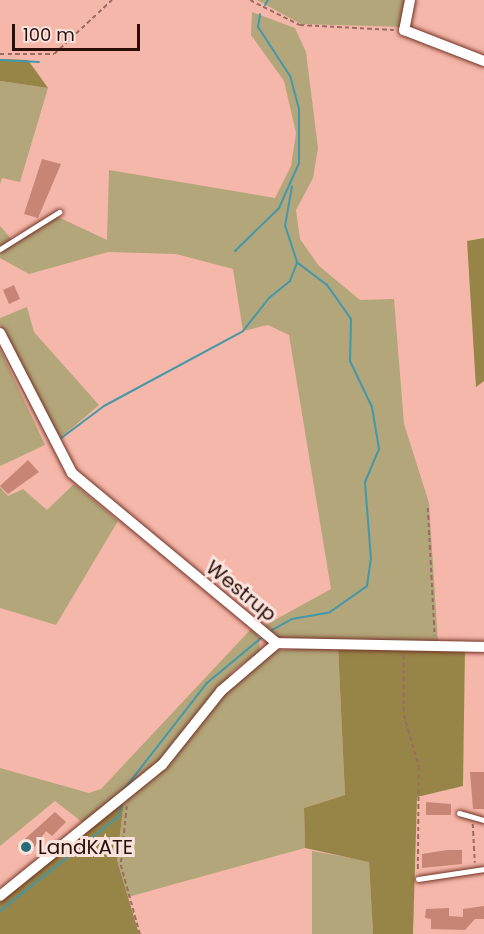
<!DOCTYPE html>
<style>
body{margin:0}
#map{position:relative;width:484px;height:934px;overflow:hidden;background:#f5b7a9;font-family:Poppins,sans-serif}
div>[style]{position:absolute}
.green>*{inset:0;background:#b3a67a}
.forest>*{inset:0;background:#978547}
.stream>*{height:2px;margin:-1px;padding:0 1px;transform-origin:1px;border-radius:1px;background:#4498a9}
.building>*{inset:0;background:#c78576}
.path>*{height:1.5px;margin-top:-0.75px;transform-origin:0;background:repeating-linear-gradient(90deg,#9a6b61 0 4.5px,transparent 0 7.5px)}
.roads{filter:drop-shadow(0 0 2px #733225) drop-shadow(0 0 2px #733225)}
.lane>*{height:5px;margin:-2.5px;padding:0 2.5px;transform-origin:2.5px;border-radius:2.5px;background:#fff}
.street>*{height:10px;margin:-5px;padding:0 5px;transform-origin:5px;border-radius:5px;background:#fff}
.dots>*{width:16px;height:16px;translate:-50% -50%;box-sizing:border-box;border:3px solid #fbe3dd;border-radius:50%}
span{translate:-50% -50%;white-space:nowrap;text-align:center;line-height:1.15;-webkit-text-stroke:6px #fbe3dd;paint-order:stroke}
.street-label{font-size:20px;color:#2a0f09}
.poi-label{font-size:20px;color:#2a0f09}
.left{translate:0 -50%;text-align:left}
.scale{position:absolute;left:12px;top:24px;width:128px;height:27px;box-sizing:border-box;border:3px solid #2a0f09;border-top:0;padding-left:8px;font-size:18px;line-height:21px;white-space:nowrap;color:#2a0f09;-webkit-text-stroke:4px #fbe3dd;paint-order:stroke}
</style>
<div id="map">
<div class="green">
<i style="clip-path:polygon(257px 0,411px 0,405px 27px,301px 24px)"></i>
<i style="clip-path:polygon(252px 12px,295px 28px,306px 52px,318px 148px,313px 178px,296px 210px,300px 239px,319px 266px,360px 300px,394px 299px,404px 424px,429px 503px,438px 642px,279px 638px,262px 627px,331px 589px,289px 335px,268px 325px,243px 331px,233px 269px,176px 254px,108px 252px,29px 274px,0 258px,0 226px,14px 242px,56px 216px,107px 240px,109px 170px,275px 198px,291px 166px,296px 133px,284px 81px,251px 35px)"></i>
<i style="clip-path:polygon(0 81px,48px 88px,20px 182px,2px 178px,0 184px)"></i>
<i style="clip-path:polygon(27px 307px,34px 332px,99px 405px,57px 441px,0 325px,0 318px)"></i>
<i style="clip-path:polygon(0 349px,45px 445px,0 466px)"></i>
<i style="clip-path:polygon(74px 484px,118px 521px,56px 625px,0 608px,0 487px,8px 496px,23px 489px,47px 510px)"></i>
<i style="clip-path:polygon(251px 629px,259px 637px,260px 651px,234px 670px,158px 763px,119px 796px,82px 822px,55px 801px,0 846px,0 768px,89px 793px,101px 789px)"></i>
<i style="clip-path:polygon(338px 646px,345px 795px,304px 808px,305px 848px,128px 897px,117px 860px,124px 801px,238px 679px,272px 651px)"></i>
<i style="clip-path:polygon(312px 851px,369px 861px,373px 934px,312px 934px)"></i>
</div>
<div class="forest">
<i style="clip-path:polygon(0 59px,28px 60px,48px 88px,0 81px)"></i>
<i style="clip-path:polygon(484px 238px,484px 381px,476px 387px,467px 241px)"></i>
<i style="clip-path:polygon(338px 646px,465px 648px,463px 786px,417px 797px,413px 934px,373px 934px,369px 862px,305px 848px,304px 808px,345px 795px)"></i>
<i style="clip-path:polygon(124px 801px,117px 860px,139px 934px,0 934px,0 902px)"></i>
</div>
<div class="stream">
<i style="left:265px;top:5px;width:6px;rotate:-59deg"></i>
<i style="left:0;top:60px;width:39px;rotate:3deg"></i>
<i style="left:235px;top:251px;width:62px;rotate:-44.3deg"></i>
<i style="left:279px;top:208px;width:49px;rotate:-66deg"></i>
<i style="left:299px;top:163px;width:54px;rotate:-90deg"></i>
<i style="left:299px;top:109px;width:34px;rotate:-105deg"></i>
<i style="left:290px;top:76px;width:59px;rotate:-123.1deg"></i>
<i style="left:258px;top:27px;width:13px;rotate:-81deg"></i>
<i style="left:60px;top:439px;width:55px;rotate:-36.9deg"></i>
<i style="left:104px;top:406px;width:158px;rotate:-28.3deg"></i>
<i style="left:243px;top:331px;width:42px;rotate:-51.8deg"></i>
<i style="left:269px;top:298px;width:27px;rotate:-39deg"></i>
<i style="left:290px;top:281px;width:19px;rotate:-69deg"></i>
<i style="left:272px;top:630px;width:23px;rotate:-29deg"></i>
<i style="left:292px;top:619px;width:39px;rotate:-10deg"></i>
<i style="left:330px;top:612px;width:45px;rotate:-35.1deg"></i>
<i style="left:367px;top:586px;width:27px;rotate:-82deg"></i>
<i style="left:371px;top:559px;width:77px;rotate:-94.5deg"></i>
<i style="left:365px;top:482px;width:36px;rotate:-67deg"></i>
<i style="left:379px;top:449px;width:43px;rotate:-99.5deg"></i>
<i style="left:372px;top:407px;width:51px;rotate:-115.6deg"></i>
<i style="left:350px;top:361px;width:42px;rotate:-88.6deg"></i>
<i style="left:351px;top:319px;width:42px;rotate:-125.2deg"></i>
<i style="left:327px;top:285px;width:38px;rotate:-143deg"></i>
<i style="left:297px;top:262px;width:38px;rotate:-108deg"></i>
<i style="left:285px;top:226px;width:40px;rotate:-80deg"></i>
<i style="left:122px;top:792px;width:138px;rotate:-52.1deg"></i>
<i style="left:207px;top:683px;width:70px;rotate:-39.8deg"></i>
<i style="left:0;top:911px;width:152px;rotate:-38.6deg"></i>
<i style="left:119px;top:816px;width:13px;rotate:-81deg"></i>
</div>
<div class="building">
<i style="clip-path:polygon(42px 159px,61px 164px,38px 218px,24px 214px)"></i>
<i style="clip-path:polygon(14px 285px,20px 299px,9px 304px,3px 290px)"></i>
<i style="clip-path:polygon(28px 460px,39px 472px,8px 494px,0 486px)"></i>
<i style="clip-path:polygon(470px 772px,484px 772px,484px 809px,473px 809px)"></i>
<i style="clip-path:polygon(426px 802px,451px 804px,451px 815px,426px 815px)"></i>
<i style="clip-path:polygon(55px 812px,66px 822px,52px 836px,46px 831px,28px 856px,17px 846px)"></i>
<i style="clip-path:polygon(447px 850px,462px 850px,462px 864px,422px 868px,422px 854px)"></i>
<i style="clip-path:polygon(484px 906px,484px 919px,475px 919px,465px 930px,431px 929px,431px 919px,425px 918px,426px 909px,449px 908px,449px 916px,463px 917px,463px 909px)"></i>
</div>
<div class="path">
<i style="left:250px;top:0;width:56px;rotate:26.6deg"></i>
<i style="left:300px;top:25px;width:94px;rotate:3deg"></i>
<i style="left:0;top:54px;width:54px"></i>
<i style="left:54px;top:54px;width:79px;rotate:-43deg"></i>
<i style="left:428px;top:508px;width:128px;rotate:86.9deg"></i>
<i style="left:404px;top:655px;width:60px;rotate:90deg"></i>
<i style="left:404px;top:715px;width:54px;rotate:73.9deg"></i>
<i style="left:419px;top:767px;width:105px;rotate:90.5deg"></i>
<i style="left:127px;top:806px;width:59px;rotate:95.8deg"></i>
<i style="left:121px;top:865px;width:72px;rotate:74.6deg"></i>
<i style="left:473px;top:824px;width:39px;rotate:87deg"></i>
</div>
<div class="roads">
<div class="lane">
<i style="left:0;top:249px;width:70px;rotate:-32.1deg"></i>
<i style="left:459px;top:813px;width:26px;rotate:16deg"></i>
<i style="left:418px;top:879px;width:67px;rotate:-8.6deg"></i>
</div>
<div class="street">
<i style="left:410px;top:0;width:31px;rotate:101deg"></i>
<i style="left:404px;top:30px;width:86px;rotate:21.2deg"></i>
<i style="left:0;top:333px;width:157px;rotate:62.8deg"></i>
<i style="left:72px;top:473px;width:266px;rotate:39.7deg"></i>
<i style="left:277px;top:643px;width:207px;rotate:1.1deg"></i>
<i style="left:0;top:896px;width:208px;rotate:-39deg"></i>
<i style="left:162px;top:765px;width:95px;rotate:-51.4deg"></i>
<i style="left:221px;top:691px;width:74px;rotate:-40.6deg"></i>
</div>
</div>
<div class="dots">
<i style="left:26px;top:847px;background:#256c7a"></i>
</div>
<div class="street-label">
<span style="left:241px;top:591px;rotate:39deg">Westrup</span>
</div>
<div class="poi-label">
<span class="left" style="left:38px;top:847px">LandKATE</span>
</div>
<div class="scale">100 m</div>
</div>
